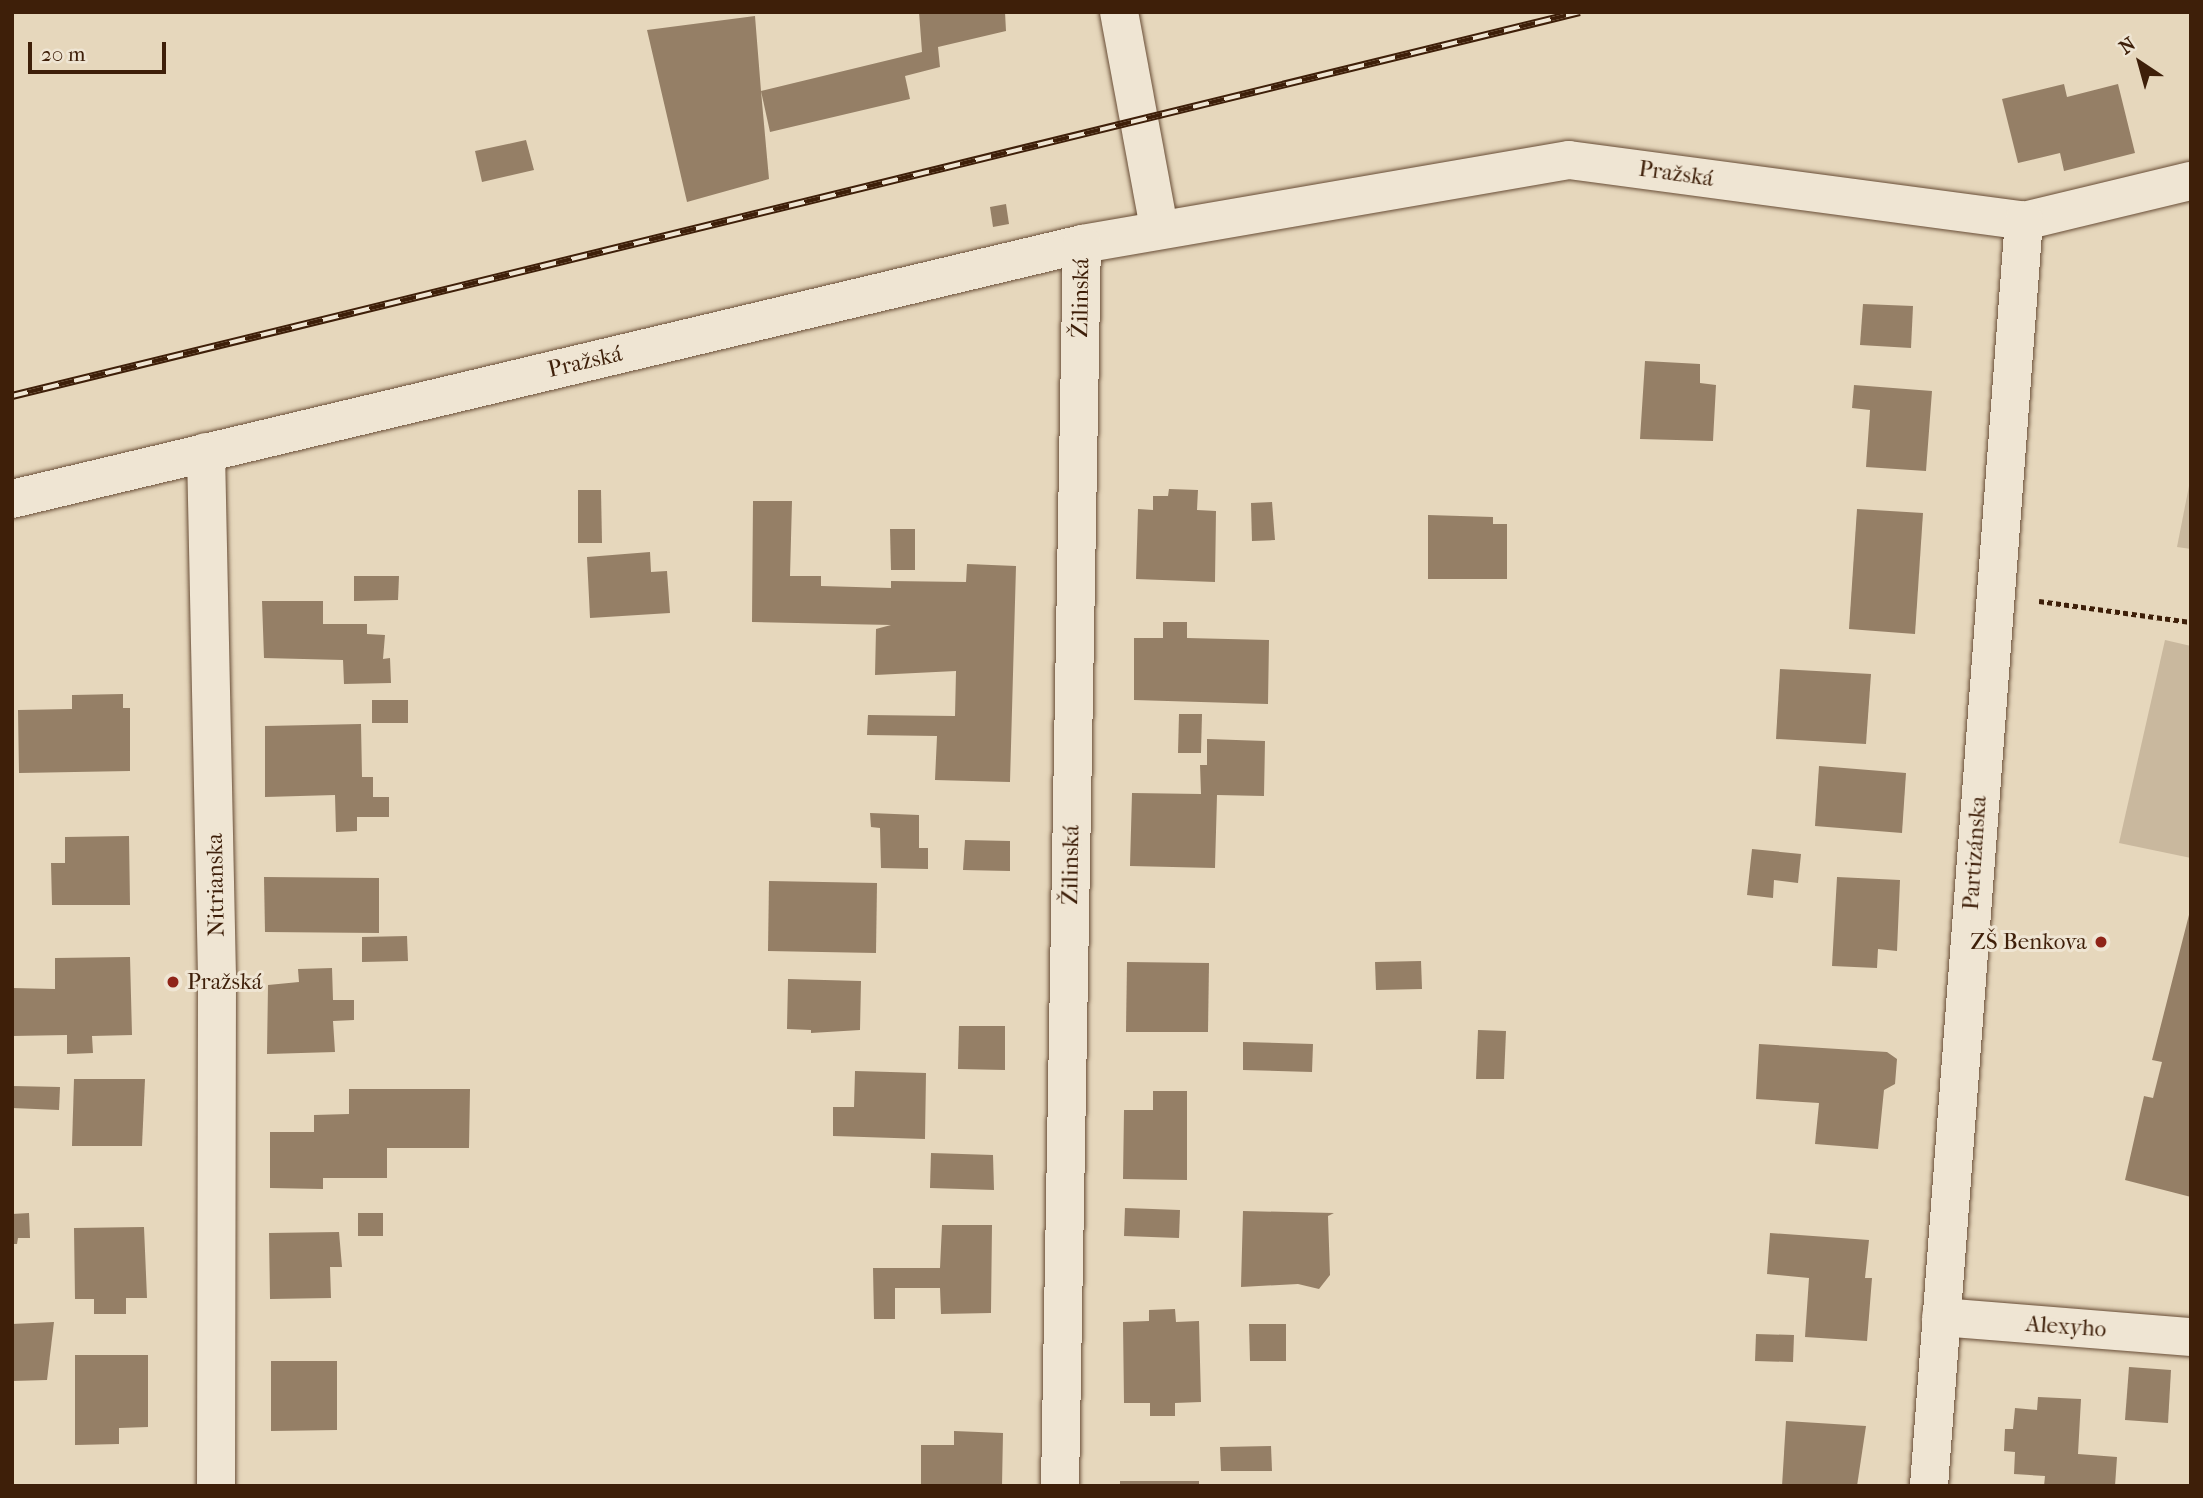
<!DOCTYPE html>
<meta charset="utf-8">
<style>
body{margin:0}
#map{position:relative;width:2203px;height:1498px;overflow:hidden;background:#e6d7bc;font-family:"IM FELL French Canon",serif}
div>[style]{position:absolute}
.green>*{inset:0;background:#c9b89e}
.building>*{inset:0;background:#957f66}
.path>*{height:4.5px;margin-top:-2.25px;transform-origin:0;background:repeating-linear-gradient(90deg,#3e1f09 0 5px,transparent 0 8.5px)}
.roads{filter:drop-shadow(0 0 2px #684d36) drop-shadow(0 0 2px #684d36)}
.minor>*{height:38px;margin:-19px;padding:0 19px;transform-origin:19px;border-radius:19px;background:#efe5d3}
.rail>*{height:8px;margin-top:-4px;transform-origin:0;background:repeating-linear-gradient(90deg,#efe5d3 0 16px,#3e1f09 0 32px);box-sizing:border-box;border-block:2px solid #3e1f09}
.dots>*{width:19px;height:19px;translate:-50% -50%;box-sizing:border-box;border:4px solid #efe5d3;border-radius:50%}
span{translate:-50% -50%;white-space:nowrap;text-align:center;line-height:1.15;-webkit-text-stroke:6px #efe5d3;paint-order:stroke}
.street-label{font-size:23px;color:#3e1f09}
.poi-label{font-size:23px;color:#3e1f09}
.right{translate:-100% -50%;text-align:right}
.left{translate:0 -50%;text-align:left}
.frame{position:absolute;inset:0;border:14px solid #3e1f09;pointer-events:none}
.north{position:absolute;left:2105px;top:28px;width:70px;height:70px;-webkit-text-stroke:5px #efe5d3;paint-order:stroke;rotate:324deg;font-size:19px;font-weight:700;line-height:28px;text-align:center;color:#3e1f09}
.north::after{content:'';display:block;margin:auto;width:24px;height:32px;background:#3e1f09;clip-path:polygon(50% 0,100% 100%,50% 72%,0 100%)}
.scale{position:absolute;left:28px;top:42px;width:138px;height:32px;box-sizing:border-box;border:4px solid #3e1f09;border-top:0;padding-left:9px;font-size:21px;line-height:24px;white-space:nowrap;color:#3e1f09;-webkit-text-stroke:5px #efe5d3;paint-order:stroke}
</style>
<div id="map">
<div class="green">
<i style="clip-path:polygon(2191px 476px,2191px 549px,2177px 547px)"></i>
<i style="clip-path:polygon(2165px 640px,2191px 646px,2191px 858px,2119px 843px)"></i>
</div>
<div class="building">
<i style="clip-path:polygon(919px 12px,1005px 12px,1006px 31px,938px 47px,940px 67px,905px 76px,910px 99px,770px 132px,761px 91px,769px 179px,687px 202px,647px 30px,755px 16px,761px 91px,922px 52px)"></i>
<i style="clip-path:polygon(2064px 84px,2067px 97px,2118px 84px,2135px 153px,2064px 171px,2060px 153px,2018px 163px,2002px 99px)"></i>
<i style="clip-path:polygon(526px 140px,534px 170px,482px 182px,475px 151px)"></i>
<i style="clip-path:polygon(1006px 204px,1009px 224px,993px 227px,990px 207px)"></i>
<i style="clip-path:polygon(1863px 304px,1913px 306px,1911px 348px,1860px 345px)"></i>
<i style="clip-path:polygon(1645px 361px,1700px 364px,1700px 383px,1716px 385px,1713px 441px,1640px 439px)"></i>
<i style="clip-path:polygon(1854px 385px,1932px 391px,1926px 471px,1866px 467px,1870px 410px,1852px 408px)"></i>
<i style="clip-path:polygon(1169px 489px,1198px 490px,1197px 510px,1216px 511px,1215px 582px,1136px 579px,1138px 509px,1153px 510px,1153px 496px,1168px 496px)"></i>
<i style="clip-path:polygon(578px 490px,601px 490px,602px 543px,578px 543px)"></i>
<i style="clip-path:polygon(753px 501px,792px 501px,790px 576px,821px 576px,821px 586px,891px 588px,891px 581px,966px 582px,967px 564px,1016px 566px,1010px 782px,935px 780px,937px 736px,867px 735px,868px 715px,955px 716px,956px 671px,875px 675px,876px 629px,891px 625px,752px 622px)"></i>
<i style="clip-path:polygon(1272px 502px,1275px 540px,1252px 541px,1251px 503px)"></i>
<i style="clip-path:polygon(1857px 509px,1923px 513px,1915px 634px,1849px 629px)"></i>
<i style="clip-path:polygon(1428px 515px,1493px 517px,1493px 524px,1507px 524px,1507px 579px,1428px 579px)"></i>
<i style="clip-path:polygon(890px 529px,915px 529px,915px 570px,891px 570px)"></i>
<i style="clip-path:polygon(650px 552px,651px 572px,667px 571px,670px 613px,590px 618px,587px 557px)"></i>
<i style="clip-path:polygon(354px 576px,399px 576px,398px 600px,354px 601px)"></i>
<i style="clip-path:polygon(262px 601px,323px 601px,323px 624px,367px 624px,367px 634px,385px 635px,383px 659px,390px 658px,391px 683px,344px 684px,343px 660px,264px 658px)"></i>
<i style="clip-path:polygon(1163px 622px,1187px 622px,1187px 638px,1269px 640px,1268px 704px,1134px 700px,1134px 638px,1163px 638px)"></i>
<i style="clip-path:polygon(1780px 669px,1871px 674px,1866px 744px,1776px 739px)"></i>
<i style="clip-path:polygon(123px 694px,123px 708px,130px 708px,130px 771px,19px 773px,18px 710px,72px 709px,72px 695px)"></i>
<i style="clip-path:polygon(372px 700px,408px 700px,408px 723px,372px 723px)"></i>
<i style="clip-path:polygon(1179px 714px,1202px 714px,1201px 753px,1178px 753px)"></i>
<i style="clip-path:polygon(361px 724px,362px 777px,373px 777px,373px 797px,389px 797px,389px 817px,357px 817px,357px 831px,336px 832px,335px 795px,265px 797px,265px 726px)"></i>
<i style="clip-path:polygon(1207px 739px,1265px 741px,1264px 796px,1217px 795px,1215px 868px,1130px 866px,1132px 793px,1201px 794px,1200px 765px,1207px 765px)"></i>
<i style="clip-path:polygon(1819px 766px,1906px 773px,1902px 833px,1815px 826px)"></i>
<i style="clip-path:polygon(870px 813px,919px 815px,919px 848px,928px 848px,928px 869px,881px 868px,880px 828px,871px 827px)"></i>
<i style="clip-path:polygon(129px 836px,130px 905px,52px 905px,51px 863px,65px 863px,65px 837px)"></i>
<i style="clip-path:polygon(965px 840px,1010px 841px,1010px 871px,963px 870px)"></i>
<i style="clip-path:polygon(1752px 849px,1801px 854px,1798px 883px,1774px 880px,1773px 898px,1747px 895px)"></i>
<i style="clip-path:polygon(264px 877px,379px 878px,379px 933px,265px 932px)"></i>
<i style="clip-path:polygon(1837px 877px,1900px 880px,1897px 951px,1878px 949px,1877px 968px,1832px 966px)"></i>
<i style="clip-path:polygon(769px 881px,877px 883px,876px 953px,768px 951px)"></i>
<i style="clip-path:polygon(2191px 907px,2191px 1197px,2125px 1180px,2144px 1096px,2153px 1098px,2162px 1062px,2152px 1060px)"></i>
<i style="clip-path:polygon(407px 936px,408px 961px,362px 962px,362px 937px)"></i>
<i style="clip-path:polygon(130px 957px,132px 1035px,92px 1036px,93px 1053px,67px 1054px,67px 1035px,12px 1036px,12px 988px,55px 989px,55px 958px)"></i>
<i style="clip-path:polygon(1421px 961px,1422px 989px,1376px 990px,1375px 962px)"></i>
<i style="clip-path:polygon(1127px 962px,1209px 963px,1208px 1032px,1126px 1032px)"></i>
<i style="clip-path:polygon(332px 968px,333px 1000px,354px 1000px,354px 1020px,333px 1021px,335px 1052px,267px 1054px,268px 985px,299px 982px,298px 969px)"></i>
<i style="clip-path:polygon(788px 979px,861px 981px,860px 1030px,811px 1033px,811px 1030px,787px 1029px)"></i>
<i style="clip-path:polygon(959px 1026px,1005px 1026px,1005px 1070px,958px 1069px)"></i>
<i style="clip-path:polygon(1478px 1030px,1506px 1031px,1504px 1079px,1476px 1079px)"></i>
<i style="clip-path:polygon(1243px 1042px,1313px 1044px,1312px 1072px,1243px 1070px)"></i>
<i style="clip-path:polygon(1759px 1044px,1887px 1052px,1897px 1059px,1895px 1084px,1884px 1090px,1878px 1149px,1815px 1144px,1819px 1103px,1756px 1099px)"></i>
<i style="clip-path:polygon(855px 1071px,926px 1073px,925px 1139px,833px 1136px,833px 1107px,854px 1107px)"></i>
<i style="clip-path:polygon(74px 1079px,145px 1079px,142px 1146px,72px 1146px)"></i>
<i style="clip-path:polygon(12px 1086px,60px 1087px,59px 1110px,12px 1108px)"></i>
<i style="clip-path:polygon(349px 1089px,470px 1089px,469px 1148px,387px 1148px,387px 1178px,323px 1178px,323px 1189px,270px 1188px,270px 1132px,314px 1132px,314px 1115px,349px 1114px)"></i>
<i style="clip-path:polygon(1153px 1091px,1187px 1091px,1187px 1180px,1123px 1179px,1124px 1110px,1153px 1110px)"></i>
<i style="clip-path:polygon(931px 1153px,993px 1155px,994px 1190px,930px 1188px)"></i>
<i style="clip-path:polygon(1125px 1208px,1180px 1210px,1179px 1238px,1124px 1236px)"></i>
<i style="clip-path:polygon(1243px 1211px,1334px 1213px,1328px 1216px,1330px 1275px,1319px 1289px,1298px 1284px,1241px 1287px)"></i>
<i style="clip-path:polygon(29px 1213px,30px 1238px,18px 1238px,17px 1244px,12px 1244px,12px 1214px)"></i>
<i style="clip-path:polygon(358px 1213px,383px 1213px,383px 1236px,358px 1236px)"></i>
<i style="clip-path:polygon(942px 1225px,992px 1225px,991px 1313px,941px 1314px,940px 1288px,895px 1288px,895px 1319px,874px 1319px,873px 1268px,940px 1268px)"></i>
<i style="clip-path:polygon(144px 1227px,147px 1298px,126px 1298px,126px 1314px,94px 1314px,94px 1299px,75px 1299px,74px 1228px)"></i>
<i style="clip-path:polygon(339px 1232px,342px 1267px,330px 1267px,331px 1298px,270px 1299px,269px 1233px)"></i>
<i style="clip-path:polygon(1770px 1233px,1869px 1240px,1865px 1278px,1872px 1278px,1867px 1341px,1805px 1337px,1809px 1278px,1767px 1274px)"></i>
<i style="clip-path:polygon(1175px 1309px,1176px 1322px,1199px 1321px,1201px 1402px,1175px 1403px,1175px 1416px,1150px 1416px,1150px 1403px,1124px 1403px,1123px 1322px,1149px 1321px,1149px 1310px)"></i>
<i style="clip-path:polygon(54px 1322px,47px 1380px,12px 1381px,12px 1324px)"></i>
<i style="clip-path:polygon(1249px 1324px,1286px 1324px,1286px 1361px,1250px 1361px)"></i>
<i style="clip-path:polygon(1756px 1334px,1794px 1335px,1793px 1362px,1755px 1361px)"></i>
<i style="clip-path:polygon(75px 1355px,148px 1355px,148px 1427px,119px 1428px,119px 1444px,75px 1445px)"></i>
<i style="clip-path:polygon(271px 1361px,337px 1361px,337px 1430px,271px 1431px)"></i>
<i style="clip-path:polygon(2129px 1367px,2171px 1370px,2168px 1423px,2125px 1420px)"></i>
<i style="clip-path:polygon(2038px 1397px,2081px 1399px,2078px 1454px,2117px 1457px,2115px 1486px,2044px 1486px,2045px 1476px,2014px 1474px,2015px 1452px,2004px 1451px,2005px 1429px,2013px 1429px,2015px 1408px,2037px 1410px)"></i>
<i style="clip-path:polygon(1786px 1421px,1866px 1426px,1857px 1486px,1782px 1486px)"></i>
<i style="clip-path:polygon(954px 1431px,1003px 1433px,1002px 1486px,921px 1486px,921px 1445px,954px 1445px)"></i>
<i style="clip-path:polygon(1271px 1446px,1272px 1471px,1221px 1471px,1220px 1447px)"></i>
<i style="clip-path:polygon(1120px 1481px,1199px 1481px,1199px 1486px,1120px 1486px)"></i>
</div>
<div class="path">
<i style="left:2039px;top:601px;width:153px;rotate:7.9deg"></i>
</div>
<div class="roads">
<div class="minor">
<i style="left:1119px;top:12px;width:219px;rotate:79.5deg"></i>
<i style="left:206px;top:452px;width:523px;rotate:88.8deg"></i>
<i style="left:217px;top:975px;width:511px;rotate:90.11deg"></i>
<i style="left:12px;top:499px;width:1100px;rotate:-13.4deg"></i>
<i style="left:1082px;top:244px;width:494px;rotate:-9.8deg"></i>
<i style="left:1569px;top:160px;width:459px;rotate:7.6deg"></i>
<i style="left:2024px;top:221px;width:172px;rotate:-13.5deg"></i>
<i style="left:1941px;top:1317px;width:251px;rotate:4.6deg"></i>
<i style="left:1060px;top:1486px;width:1242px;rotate:-88.99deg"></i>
<i style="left:1929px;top:1486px;width:1269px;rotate:-85.71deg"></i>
</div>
</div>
<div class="rail">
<i style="left:12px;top:396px;width:1614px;rotate:-13.76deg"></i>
</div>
<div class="dots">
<i style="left:2101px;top:942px;background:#8f2418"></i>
<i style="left:173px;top:982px;background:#8f2418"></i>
</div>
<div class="street-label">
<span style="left:1676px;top:174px;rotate:8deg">Pražská</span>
<span style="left:1081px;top:298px;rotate:-89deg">Žilinská</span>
<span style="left:585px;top:362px;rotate:-13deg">Pražská</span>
<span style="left:1975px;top:853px;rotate:-86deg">Partizánska</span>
<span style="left:1071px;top:865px;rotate:-89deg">Žilinská</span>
<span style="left:216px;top:885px;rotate:-91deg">Nitrianska</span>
<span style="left:2066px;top:1327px;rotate:4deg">Alexyho</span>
</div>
<div class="poi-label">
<span class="right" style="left:2087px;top:942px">ZŠ Benkova</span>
<span class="left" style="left:187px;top:982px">Pražská</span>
</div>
<div class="frame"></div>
<div class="north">N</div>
<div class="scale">20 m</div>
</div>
